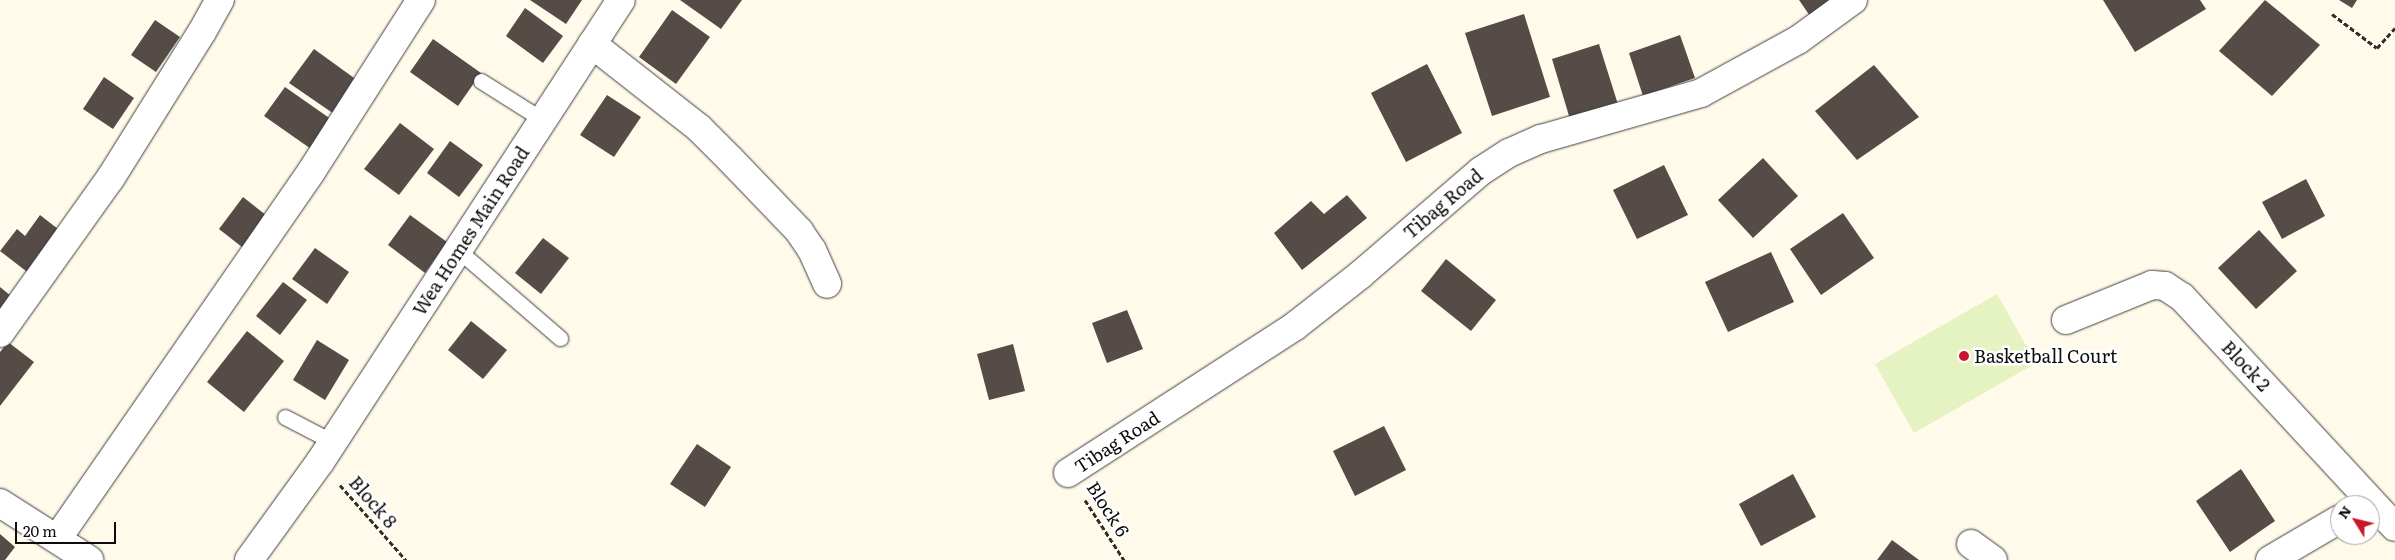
<!DOCTYPE html>
<style>
body{margin:0}
#map{position:relative;width:2395px;height:560px;overflow:hidden;background:#fffaea;font-family:Literata,serif}
div>[style]{position:absolute}
.pitch>*{inset:0;background:#e5f3c3}
.building>*{inset:0;background:#554c47}
.path>*{height:3px;margin-top:-1.5px;transform-origin:0;background:repeating-linear-gradient(90deg,#2e2e2e 0 5px,transparent 0 7.5px)}
.roads{filter:drop-shadow(0 0 1px #3f3f3f) drop-shadow(0 0 1px #3f3f3f)}
.service>*{height:15px;margin:-7.5px;padding:0 7.5px;transform-origin:7.5px;border-radius:7.5px;background:#fff}
.minor>*{height:28px;margin:-14px;padding:0 14px;transform-origin:14px;border-radius:14px;background:#fff}
.dots>*{width:14px;height:14px;translate:-50% -50%;box-sizing:border-box;border:2px solid #fff;border-radius:50%}
span{translate:-50% -50%;white-space:nowrap;text-align:center;line-height:1.15;-webkit-text-stroke:5px #fff;paint-order:stroke}
.street-label{font-size:18px;color:#0c0c0c}
.poi-label{font-size:18px;color:#0c0c0c}
.left{translate:0 -50%;text-align:left}
.north{position:absolute;left:2330px;top:495px;width:50px;height:50px;box-sizing:border-box;background:#fff;border:1px solid #9e9e9e;border-radius:50%;rotate:306deg;font-size:14px;font-weight:700;line-height:20px;text-align:center;color:#0c0c0c}
.north::after{content:'';display:block;margin:auto;width:18px;height:22px;background:#c8182a;clip-path:polygon(50% 0,100% 100%,50% 72%,0 100%)}
.scale{position:absolute;left:15px;top:522px;width:101px;height:22px;box-sizing:border-box;border:2px solid #0c0c0c;border-top:0;padding-left:6px;font-size:15px;line-height:18px;white-space:nowrap;color:#0c0c0c;-webkit-text-stroke:4px #fff;paint-order:stroke}
</style>
<div id="map">
<div class="pitch">
<i style="clip-path:polygon(1997px 294px,2036px 363px,1914px 433px,1875px 364px)"></i>
</div>
<div class="building">
<i style="clip-path:polygon(530px 0,582px 0,566px 24px)"></i>
<i style="clip-path:polygon(680px 0,742px 0,721px 29px)"></i>
<i style="clip-path:polygon(1799px 0,1834px 0,1810px 16px)"></i>
<i style="clip-path:polygon(2103px 0,2200px 0,2206px 9px,2135px 52px)"></i>
<i style="clip-path:polygon(2265px 0,2320px 45px,2272px 96px,2219px 51px)"></i>
<i style="clip-path:polygon(2339px 0,2357px 0,2352px 8px)"></i>
<i style="clip-path:polygon(525px 8px,563px 36px,543px 63px,506px 36px)"></i>
<i style="clip-path:polygon(672px 10px,710px 37px,676px 84px,639px 57px)"></i>
<i style="clip-path:polygon(1524px 14px,1550px 97px,1492px 116px,1465px 33px)"></i>
<i style="clip-path:polygon(155px 20px,180px 37px,156px 72px,131px 55px)"></i>
<i style="clip-path:polygon(1680px 35px,1695px 78px,1643px 96px,1629px 53px)"></i>
<i style="clip-path:polygon(433px 39px,481px 73px,458px 106px,410px 72px)"></i>
<i style="clip-path:polygon(1599px 44px,1620px 111px,1572px 126px,1552px 59px)"></i>
<i style="clip-path:polygon(314px 49px,361px 83px,337px 116px,289px 83px)"></i>
<i style="clip-path:polygon(1427px 64px,1462px 133px,1406px 162px,1371px 93px)"></i>
<i style="clip-path:polygon(1874px 65px,1919px 117px,1857px 160px,1815px 111px)"></i>
<i style="clip-path:polygon(104px 77px,134px 98px,113px 129px,83px 109px)"></i>
<i style="clip-path:polygon(285px 87px,335px 122px,314px 151px,264px 116px)"></i>
<i style="clip-path:polygon(607px 95px,641px 117px,614px 157px,580px 135px)"></i>
<i style="clip-path:polygon(400px 123px,434px 149px,399px 195px,364px 169px)"></i>
<i style="clip-path:polygon(450px 141px,483px 165px,459px 197px,427px 173px)"></i>
<i style="clip-path:polygon(1763px 158px,1798px 196px,1753px 238px,1718px 200px)"></i>
<i style="clip-path:polygon(1664px 165px,1688px 215px,1637px 239px,1613px 190px)"></i>
<i style="clip-path:polygon(2306px 179px,2325px 216px,2282px 239px,2262px 202px)"></i>
<i style="clip-path:polygon(1347px 195px,1367px 218px,1302px 270px,1274px 233px,1311px 201px,1324px 214px)"></i>
<i style="clip-path:polygon(243px 197px,271px 219px,247px 251px,219px 229px)"></i>
<i style="clip-path:polygon(1843px 213px,1874px 258px,1821px 295px,1790px 249px)"></i>
<i style="clip-path:polygon(40px 215px,67px 236px,35px 278px,0 251px,17px 229px,25px 236px)"></i>
<i style="clip-path:polygon(410px 215px,447px 242px,425px 273px,388px 245px)"></i>
<i style="clip-path:polygon(2259px 230px,2297px 271px,2256px 309px,2218px 268px)"></i>
<i style="clip-path:polygon(543px 238px,569px 258px,541px 294px,515px 273px)"></i>
<i style="clip-path:polygon(315px 248px,349px 272px,327px 304px,292px 279px)"></i>
<i style="clip-path:polygon(1771px 252px,1794px 302px,1728px 332px,1705px 282px)"></i>
<i style="clip-path:polygon(1446px 259px,1496px 300px,1471px 331px,1421px 291px)"></i>
<i style="clip-path:polygon(283px 282px,307px 300px,280px 335px,256px 316px)"></i>
<i style="clip-path:polygon(0 287px,16px 300px,0 319px)"></i>
<i style="clip-path:polygon(1127px 310px,1143px 349px,1107px 363px,1092px 323px)"></i>
<i style="clip-path:polygon(471px 321px,507px 350px,483px 379px,448px 350px)"></i>
<i style="clip-path:polygon(247px 331px,284px 361px,244px 412px,207px 382px)"></i>
<i style="clip-path:polygon(317px 340px,349px 360px,325px 400px,293px 380px)"></i>
<i style="clip-path:polygon(8px 342px,34px 362px,0 406px,0 352px)"></i>
<i style="clip-path:polygon(1013px 344px,1025px 391px,989px 400px,977px 354px)"></i>
<i style="clip-path:polygon(1384px 426px,1406px 470px,1355px 496px,1333px 451px)"></i>
<i style="clip-path:polygon(697px 444px,731px 467px,705px 507px,670px 484px)"></i>
<i style="clip-path:polygon(2241px 469px,2275px 521px,2230px 552px,2196px 501px)"></i>
<i style="clip-path:polygon(1793px 474px,1816px 517px,1761px 546px,1739px 504px)"></i>
<i style="clip-path:polygon(0 534px,15px 547px,5px 560px,0 560px)"></i>
<i style="clip-path:polygon(1892px 540px,1919px 560px,1877px 560px)"></i>
</div>
<div class="path">
<i style="left:2332px;top:14px;width:56px;rotate:37.1deg"></i>
<i style="left:2377px;top:48px;width:27px;rotate:-48deg"></i>
<i style="left:340px;top:485px;width:100px;rotate:48.7deg"></i>
<i style="left:1085px;top:500px;width:72px;rotate:57deg"></i>
</div>
<div class="roads">
<div class="service">
<i style="left:481px;top:81px;width:73px;rotate:32.2deg"></i>
<i style="left:458px;top:250px;width:135px;rotate:40.8deg"></i>
<i style="left:285px;top:417px;width:54px;rotate:27.5deg"></i>
</div>
<div class="minor">
<i style="left:592px;top:44px;width:136px;rotate:38.1deg"></i>
<i style="left:699px;top:128px;width:44px;rotate:45deg"></i>
<i style="left:730px;top:159px;width:100px;rotate:46.2deg"></i>
<i style="left:799px;top:231px;width:23px;rotate:56deg"></i>
<i style="left:812px;top:250px;width:37px;rotate:66deg"></i>
<i style="left:2066px;top:320px;width:93px;rotate:-22.1deg"></i>
<i style="left:2152px;top:285px;width:13px;rotate:4deg"></i>
<i style="left:2165px;top:286px;width:20px;rotate:33deg"></i>
<i style="left:2182px;top:297px;width:313px;rotate:47.2deg"></i>
<i style="left:0;top:333px;width:189px;rotate:-54.5deg"></i>
<i style="left:110px;top:179px;width:173px;rotate:-58deg"></i>
<i style="left:202px;top:32px;width:37px;rotate:-61deg"></i>
<i style="left:1068px;top:473px;width:270px;rotate:-32.9deg"></i>
<i style="left:1295px;top:326px;width:83px;rotate:-38.1deg"></i>
<i style="left:1360px;top:275px;width:160px;rotate:-40.7deg"></i>
<i style="left:1481px;top:171px;width:33px;rotate:-33deg"></i>
<i style="left:1509px;top:153px;width:35px;rotate:-24deg"></i>
<i style="left:1541px;top:139px;width:166px;rotate:-16deg"></i>
<i style="left:1701px;top:93px;width:111px;rotate:-28.7deg"></i>
<i style="left:1798px;top:40px;width:68px;rotate:-36deg"></i>
<i style="left:0;top:503px;width:106px;rotate:32.6deg"></i>
<i style="left:57px;top:539px;width:446px;rotate:-55.3deg"></i>
<i style="left:311px;top:172px;width:204px;rotate:-57.4deg"></i>
<i style="left:1971px;top:544px;width:27px;rotate:36deg"></i>
<i style="left:249px;top:560px;width:121px;rotate:-54.1deg"></i>
<i style="left:320px;top:462px;width:551px;rotate:-56.92deg"></i>
<i style="left:2270px;top:560px;width:81px;rotate:-30.4deg"></i>
</div>
</div>
<div class="dots">
<i style="left:1964px;top:356px;background:#c8182a"></i>
</div>
<div class="street-label">
<span style="left:1443px;top:204px;rotate:-40deg">Tibag Road</span>
<span style="left:471px;top:231px;rotate:-57deg">Wea Homes Main Road</span>
<span style="left:2246px;top:366px;rotate:47deg">Block 2</span>
<span style="left:1117px;top:442px;rotate:-33deg">Tibag Road</span>
<span style="left:373px;top:502px;rotate:49deg">Block 8</span>
<span style="left:1108px;top:509px;rotate:57deg">Block 6</span>
</div>
<div class="poi-label">
<span class="left" style="left:1974px;top:356px">Basketball Court</span>
</div>
<div class="north">N</div>
<div class="scale">20 m</div>
</div>
